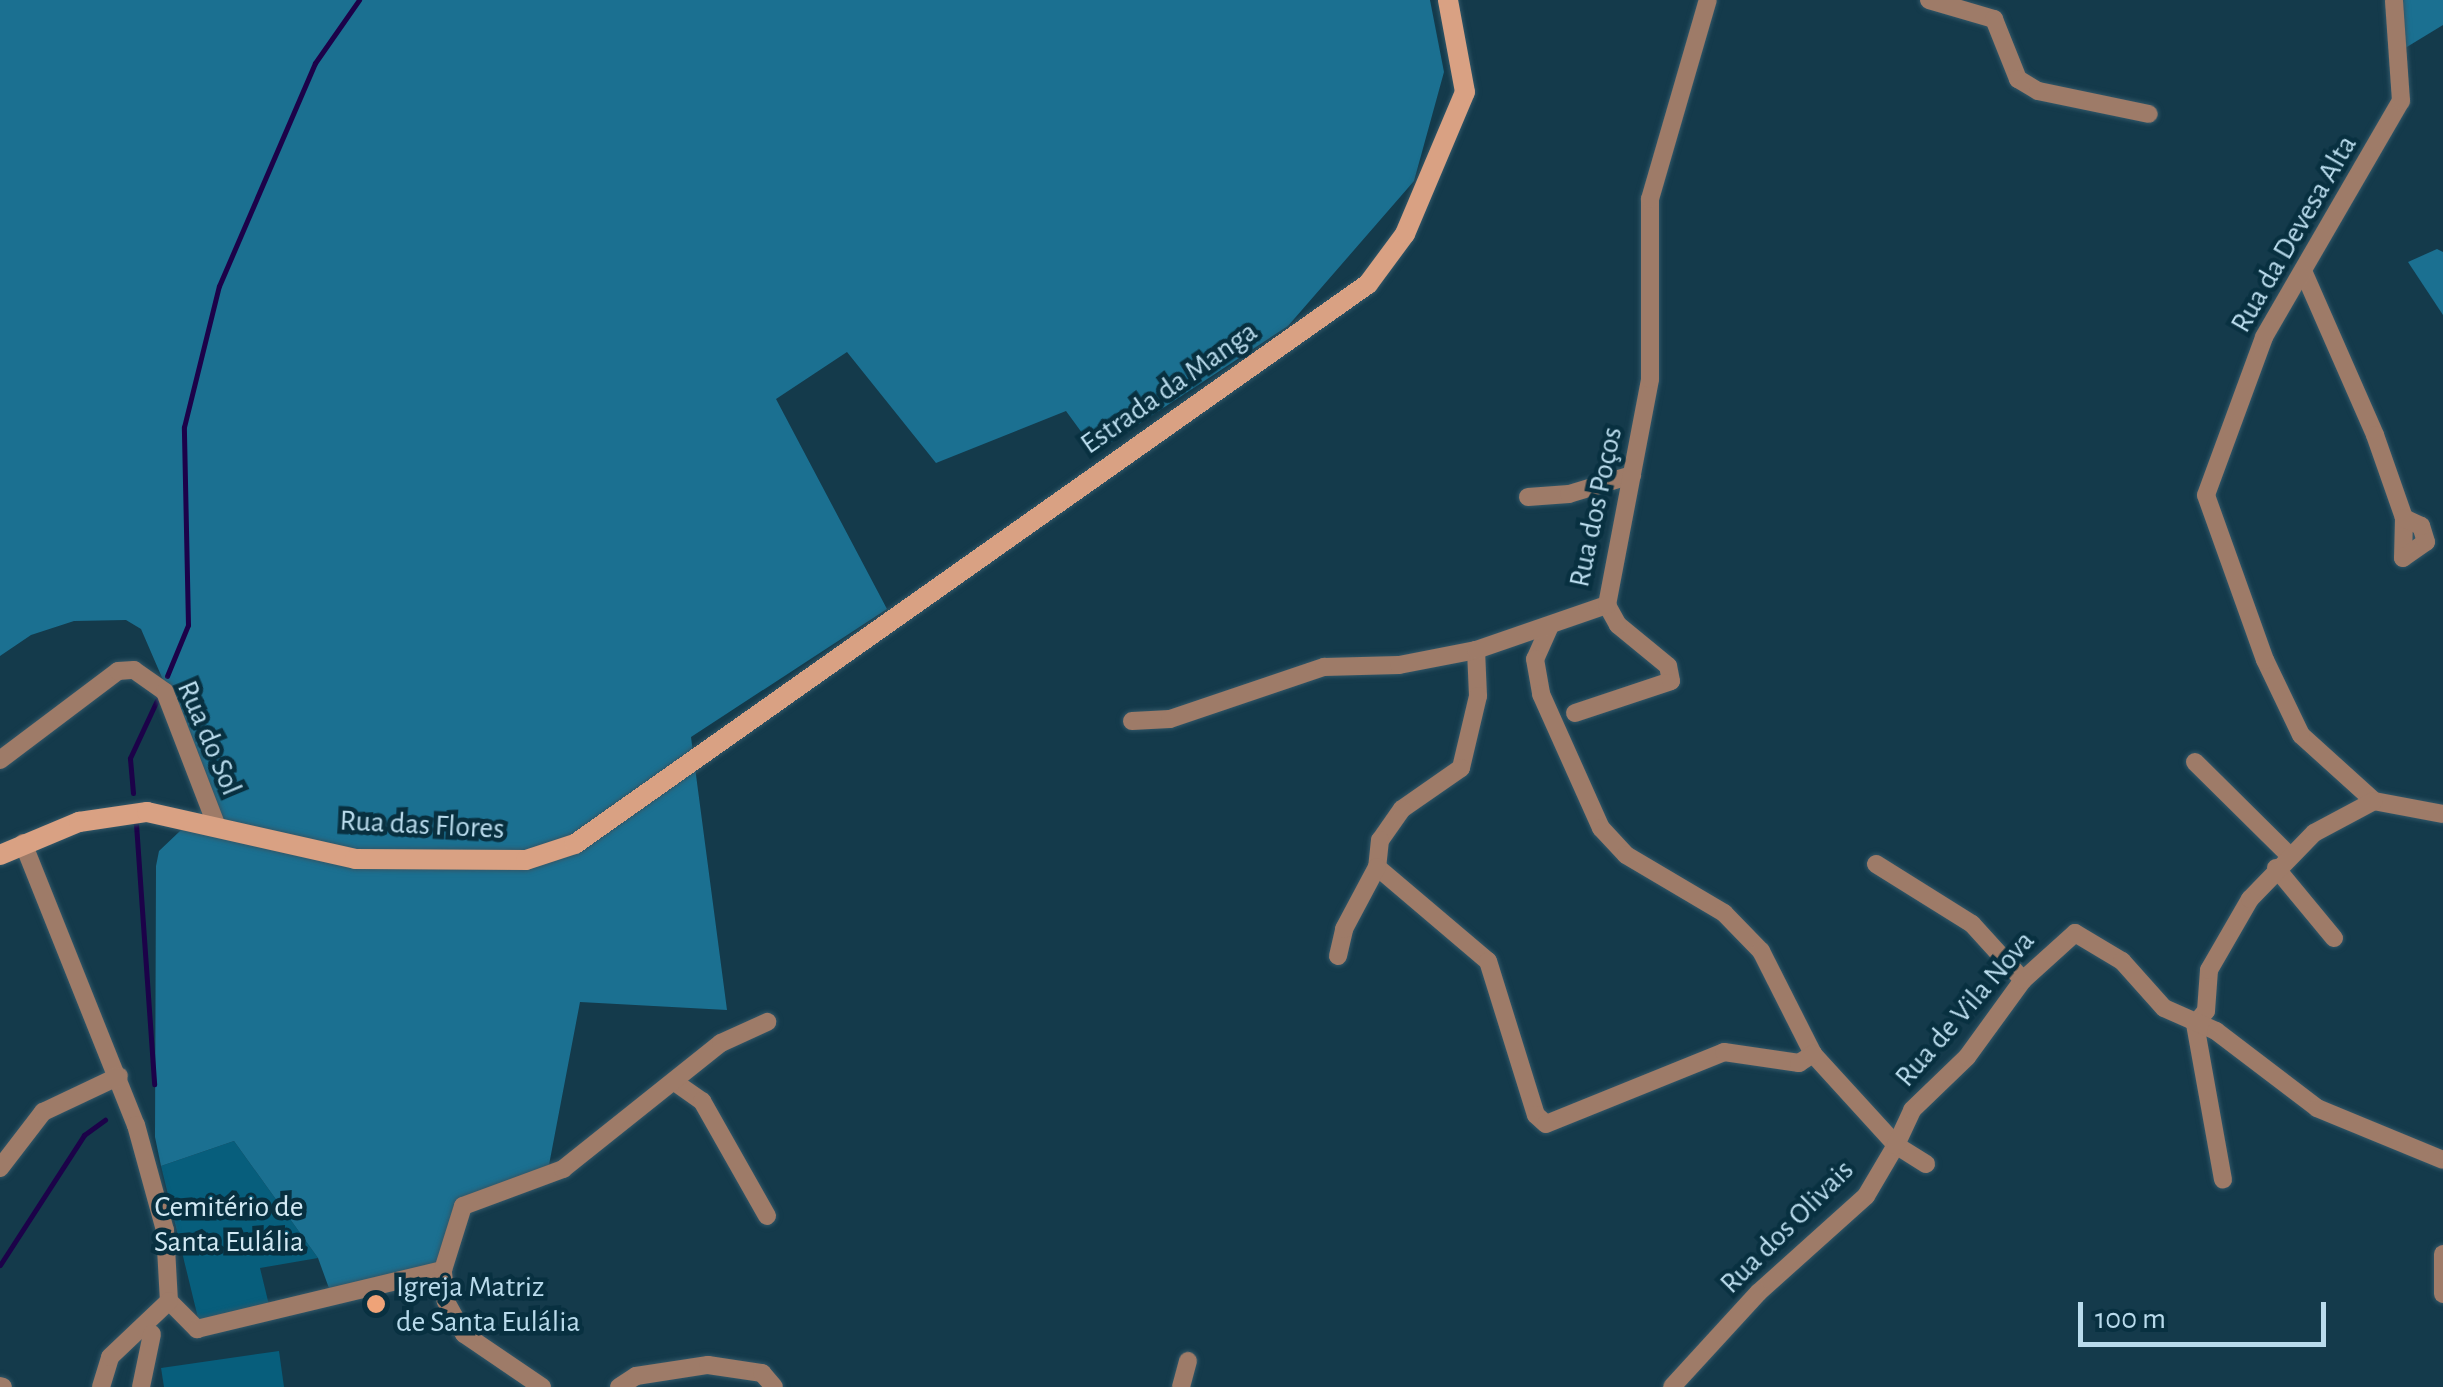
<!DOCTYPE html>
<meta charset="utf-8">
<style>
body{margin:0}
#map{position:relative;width:2443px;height:1387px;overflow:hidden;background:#143a4b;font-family:"Alegreya Sans",sans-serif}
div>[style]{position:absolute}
.green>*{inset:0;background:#075e7c}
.forest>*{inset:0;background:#1b7091}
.stream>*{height:5px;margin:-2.5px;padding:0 2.5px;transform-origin:2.5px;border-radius:2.5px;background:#1c0249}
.roads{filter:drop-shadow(0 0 2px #325768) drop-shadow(0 0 2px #325768)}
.street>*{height:18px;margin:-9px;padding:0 9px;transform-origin:9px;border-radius:9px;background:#9e7b68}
.secondary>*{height:20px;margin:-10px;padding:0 10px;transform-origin:10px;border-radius:10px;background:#d9a183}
.dots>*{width:28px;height:28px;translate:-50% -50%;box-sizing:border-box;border:5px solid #083040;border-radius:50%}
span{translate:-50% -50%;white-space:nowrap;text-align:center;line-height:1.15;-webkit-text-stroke:9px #083040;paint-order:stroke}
.street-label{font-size:30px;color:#b9dbec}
.park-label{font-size:30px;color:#d1e8f3}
.poi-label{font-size:30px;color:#b9dbec}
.left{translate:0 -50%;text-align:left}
.scale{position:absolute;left:2078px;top:1302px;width:248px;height:45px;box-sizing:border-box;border:5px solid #b9dbec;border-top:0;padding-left:12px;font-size:30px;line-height:35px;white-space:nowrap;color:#b9dbec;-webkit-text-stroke:8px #083040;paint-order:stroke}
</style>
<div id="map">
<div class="green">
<i style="clip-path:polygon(234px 1141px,318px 1258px,260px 1268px,269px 1305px,199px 1322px,161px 1166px)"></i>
<i style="clip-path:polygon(279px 1351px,284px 1387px,164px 1387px,161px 1368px)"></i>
</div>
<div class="forest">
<i style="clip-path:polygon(0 0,1430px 0,1444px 72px,1414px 181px,1288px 326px,1096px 452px,1066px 411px,936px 463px,847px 352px,776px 399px,887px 609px,691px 737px,727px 1010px,580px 1002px,549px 1165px,459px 1201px,440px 1264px,330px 1291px,318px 1258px,234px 1141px,161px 1166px,155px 1137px,156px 866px,159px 851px,200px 812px,208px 784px,141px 629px,126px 620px,74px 621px,31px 635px,0 656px)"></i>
<i style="clip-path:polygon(2394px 0,2443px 0,2443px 25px,2397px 53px)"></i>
<i style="clip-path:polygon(2437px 249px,2443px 252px,2443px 315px,2408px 262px)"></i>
</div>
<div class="stream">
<i style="left:167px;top:676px;width:55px;rotate:-67.6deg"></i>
<i style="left:188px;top:625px;width:198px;rotate:-91.2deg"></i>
<i style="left:184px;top:427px;width:145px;rotate:-76.1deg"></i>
<i style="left:219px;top:286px;width:243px;rotate:-66.7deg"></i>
<i style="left:315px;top:63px;width:77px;rotate:-55.1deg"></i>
<i style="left:133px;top:793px;width:35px;rotate:-95deg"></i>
<i style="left:130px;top:758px;width:64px;rotate:-65deg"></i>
<i style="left:136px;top:824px;width:261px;rotate:86deg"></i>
<i style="left:0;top:1265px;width:155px;rotate:-57.1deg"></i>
<i style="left:84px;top:1135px;width:26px;rotate:-36deg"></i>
</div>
<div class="roads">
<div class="street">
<i style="left:1929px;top:0;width:68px;rotate:16.3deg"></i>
<i style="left:1994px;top:19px;width:65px;rotate:68.2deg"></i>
<i style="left:2018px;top:79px;width:23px;rotate:31deg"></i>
<i style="left:2038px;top:91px;width:113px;rotate:11.7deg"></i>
<i style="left:2304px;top:273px;width:177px;rotate:66.3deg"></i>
<i style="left:2375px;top:435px;width:88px;rotate:70.7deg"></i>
<i style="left:2404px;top:518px;width:40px;rotate:91.4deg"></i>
<i style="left:2403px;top:558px;width:28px;rotate:-35deg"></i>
<i style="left:2426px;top:542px;width:17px;rotate:-107deg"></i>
<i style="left:2421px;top:526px;width:19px;rotate:-155deg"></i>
<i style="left:1528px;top:497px;width:41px;rotate:-4.2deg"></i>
<i style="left:1569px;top:494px;width:66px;rotate:-16.8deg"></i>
<i style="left:1549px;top:628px;width:34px;rotate:114deg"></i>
<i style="left:1535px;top:659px;width:36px;rotate:80deg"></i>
<i style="left:1541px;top:694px;width:147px;rotate:65.9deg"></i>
<i style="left:1601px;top:828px;width:37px;rotate:47deg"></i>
<i style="left:1626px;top:855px;width:114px;rotate:30.6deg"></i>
<i style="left:1724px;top:913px;width:53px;rotate:45.8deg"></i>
<i style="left:1761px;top:951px;width:115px;rotate:63.2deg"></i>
<i style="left:1813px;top:1054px;width:123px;rotate:47.6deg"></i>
<i style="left:1896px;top:1145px;width:59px;rotate:120.5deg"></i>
<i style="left:1866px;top:1196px;width:145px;rotate:138.1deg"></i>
<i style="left:1758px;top:1293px;width:127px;rotate:132.5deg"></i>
<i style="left:1476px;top:650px;width:46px;rotate:87.5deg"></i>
<i style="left:1478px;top:696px;width:74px;rotate:103.3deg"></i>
<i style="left:1461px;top:768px;width:72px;rotate:145.2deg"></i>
<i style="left:1402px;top:809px;width:38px;rotate:125deg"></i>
<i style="left:1380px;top:840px;width:27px;rotate:96deg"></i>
<i style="left:1377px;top:867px;width:145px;rotate:40.3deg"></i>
<i style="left:1488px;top:961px;width:161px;rotate:72.7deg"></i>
<i style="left:1536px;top:1115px;width:13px;rotate:42deg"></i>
<i style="left:1546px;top:1124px;width:192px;rotate:-22deg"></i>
<i style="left:1724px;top:1052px;width:76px;rotate:8.3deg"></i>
<i style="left:1799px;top:1063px;width:17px;rotate:-33deg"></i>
<i style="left:1575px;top:713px;width:101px;rotate:-18.4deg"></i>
<i style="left:1671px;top:681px;width:15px;rotate:-101deg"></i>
<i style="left:1668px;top:666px;width:65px;rotate:-140.6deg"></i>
<i style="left:1618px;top:625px;width:23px;rotate:-119deg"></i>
<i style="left:1132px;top:721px;width:38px;rotate:-3deg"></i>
<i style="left:1170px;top:719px;width:163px;rotate:-18.7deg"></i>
<i style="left:1324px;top:667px;width:75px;rotate:-1.5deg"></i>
<i style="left:1399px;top:665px;width:78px;rotate:-11deg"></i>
<i style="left:1476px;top:650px;width:139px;rotate:-19deg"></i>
<i style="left:1607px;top:605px;width:230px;rotate:-79.2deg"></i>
<i style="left:1650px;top:379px;width:180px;rotate:-90deg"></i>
<i style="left:1650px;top:199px;width:207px;rotate:-73.8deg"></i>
<i style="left:0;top:760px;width:148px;rotate:-37deg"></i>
<i style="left:118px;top:671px;width:16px;rotate:-4deg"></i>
<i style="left:134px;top:670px;width:38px;rotate:35deg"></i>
<i style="left:165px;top:692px;width:142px;rotate:68.9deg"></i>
<i style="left:2195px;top:762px;width:132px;rotate:44.7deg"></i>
<i style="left:2374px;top:801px;width:98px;rotate:-137.9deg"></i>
<i style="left:2301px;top:735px;width:83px;rotate:-115.6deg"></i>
<i style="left:2265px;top:660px;width:175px;rotate:-109.7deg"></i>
<i style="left:2206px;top:495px;width:168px;rotate:-69.8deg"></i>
<i style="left:2264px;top:337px;width:273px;rotate:-59.9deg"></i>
<i style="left:2401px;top:101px;width:101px;rotate:-94deg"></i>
<i style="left:2374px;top:801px;width:70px;rotate:10.7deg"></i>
<i style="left:23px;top:843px;width:304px;rotate:68.2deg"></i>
<i style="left:136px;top:1125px;width:109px;rotate:74.6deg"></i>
<i style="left:165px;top:1230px;width:71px;rotate:86.8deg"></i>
<i style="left:1876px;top:864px;width:113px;rotate:32deg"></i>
<i style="left:1972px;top:924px;width:76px;rotate:47.7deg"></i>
<i style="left:2276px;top:868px;width:91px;rotate:50.4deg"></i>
<i style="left:1338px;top:956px;width:28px;rotate:-77deg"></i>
<i style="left:1344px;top:929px;width:70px;rotate:-62deg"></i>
<i style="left:2195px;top:1024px;width:17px;rotate:-50deg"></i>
<i style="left:2206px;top:1011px;width:41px;rotate:-85.8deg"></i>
<i style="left:2209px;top:970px;width:82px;rotate:-60deg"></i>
<i style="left:2250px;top:899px;width:92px;rotate:-45.9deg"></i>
<i style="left:2314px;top:833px;width:68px;rotate:-28.1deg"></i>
<i style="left:2195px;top:1024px;width:158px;rotate:79.8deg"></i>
<i style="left:676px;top:1083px;width:32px;rotate:35deg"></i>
<i style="left:702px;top:1101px;width:132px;rotate:60.5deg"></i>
<i style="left:1926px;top:1164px;width:36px;rotate:-148deg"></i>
<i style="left:1896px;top:1145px;width:38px;rotate:-65deg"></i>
<i style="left:1912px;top:1110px;width:76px;rotate:-43.9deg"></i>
<i style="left:1967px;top:1057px;width:95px;rotate:-54deg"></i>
<i style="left:2023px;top:980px;width:70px;rotate:-42.1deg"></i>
<i style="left:2075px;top:933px;width:55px;rotate:30.8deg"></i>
<i style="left:2122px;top:961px;width:63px;rotate:48.2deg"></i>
<i style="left:2164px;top:1008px;width:57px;rotate:23.9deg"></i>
<i style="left:2216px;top:1031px;width:127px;rotate:37.3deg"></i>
<i style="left:2317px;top:1108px;width:136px;rotate:22.4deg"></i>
<i style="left:0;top:1168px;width:71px;rotate:-52.5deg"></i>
<i style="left:43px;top:1112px;width:84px;rotate:-25.3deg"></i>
<i style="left:2443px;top:1254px;width:40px;rotate:90deg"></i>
<i style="left:169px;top:1301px;width:40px;rotate:45deg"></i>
<i style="left:197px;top:1329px;width:253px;rotate:-13.5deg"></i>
<i style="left:0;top:1386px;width:3px;rotate:18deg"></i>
<i style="left:101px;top:1387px;width:31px;rotate:-73deg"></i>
<i style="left:110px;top:1357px;width:81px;rotate:-43.5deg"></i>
<i style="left:141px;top:1387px;width:54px;rotate:-78.3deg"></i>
<i style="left:542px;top:1387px;width:94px;rotate:-145.8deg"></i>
<i style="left:464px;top:1334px;width:38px;rotate:-119deg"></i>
<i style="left:446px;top:1301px;width:31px;rotate:-96deg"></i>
<i style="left:443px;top:1270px;width:67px;rotate:-72.6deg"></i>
<i style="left:463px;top:1206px;width:107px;rotate:-20.3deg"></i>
<i style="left:563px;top:1169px;width:202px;rotate:-38.6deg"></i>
<i style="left:721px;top:1043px;width:51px;rotate:-24.5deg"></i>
<i style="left:619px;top:1387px;width:20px;rotate:-33deg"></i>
<i style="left:636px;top:1376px;width:73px;rotate:-8.7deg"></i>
<i style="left:708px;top:1365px;width:55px;rotate:8.4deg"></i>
<i style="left:762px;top:1373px;width:18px;rotate:49deg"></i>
<i style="left:1181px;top:1387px;width:27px;rotate:-75deg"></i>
</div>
<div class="secondary">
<i style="left:0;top:855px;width:86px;rotate:-22.7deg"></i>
<i style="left:79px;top:822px;width:69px;rotate:-8.4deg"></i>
<i style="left:147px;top:812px;width:213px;rotate:12.7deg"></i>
<i style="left:355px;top:859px;width:171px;rotate:0.3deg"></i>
<i style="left:526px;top:860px;width:52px;rotate:-18.1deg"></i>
<i style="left:575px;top:844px;width:971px;rotate:-35.23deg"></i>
<i style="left:1368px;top:284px;width:62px;rotate:-53.5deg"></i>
<i style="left:1405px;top:234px;width:154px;rotate:-67.1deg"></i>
<i style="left:1465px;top:92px;width:94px;rotate:-100.5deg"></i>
</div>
</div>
<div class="dots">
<i style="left:376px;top:1304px;background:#efa378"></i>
</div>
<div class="street-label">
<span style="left:2294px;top:234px;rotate:-60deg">Rua da Devesa Alta</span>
<span style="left:1169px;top:388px;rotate:-35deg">Estrada da Manga</span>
<span style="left:1596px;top:507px;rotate:-78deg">Rua dos Poços</span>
<span style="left:209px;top:738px;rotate:67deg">Rua do Sol</span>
<span style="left:422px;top:825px;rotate:3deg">Rua das Flores</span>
<span style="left:1965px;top:1009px;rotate:-49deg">Rua de Vila Nova</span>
<span style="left:1787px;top:1227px;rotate:-45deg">Rua dos Olivais</span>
</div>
<div class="park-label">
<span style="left:229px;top:1224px">Cemitério de<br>Santa Eulália</span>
</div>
<div class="poi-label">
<span class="left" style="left:396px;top:1304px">Igreja Matriz<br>de Santa Eulália</span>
</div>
<div class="scale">100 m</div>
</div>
